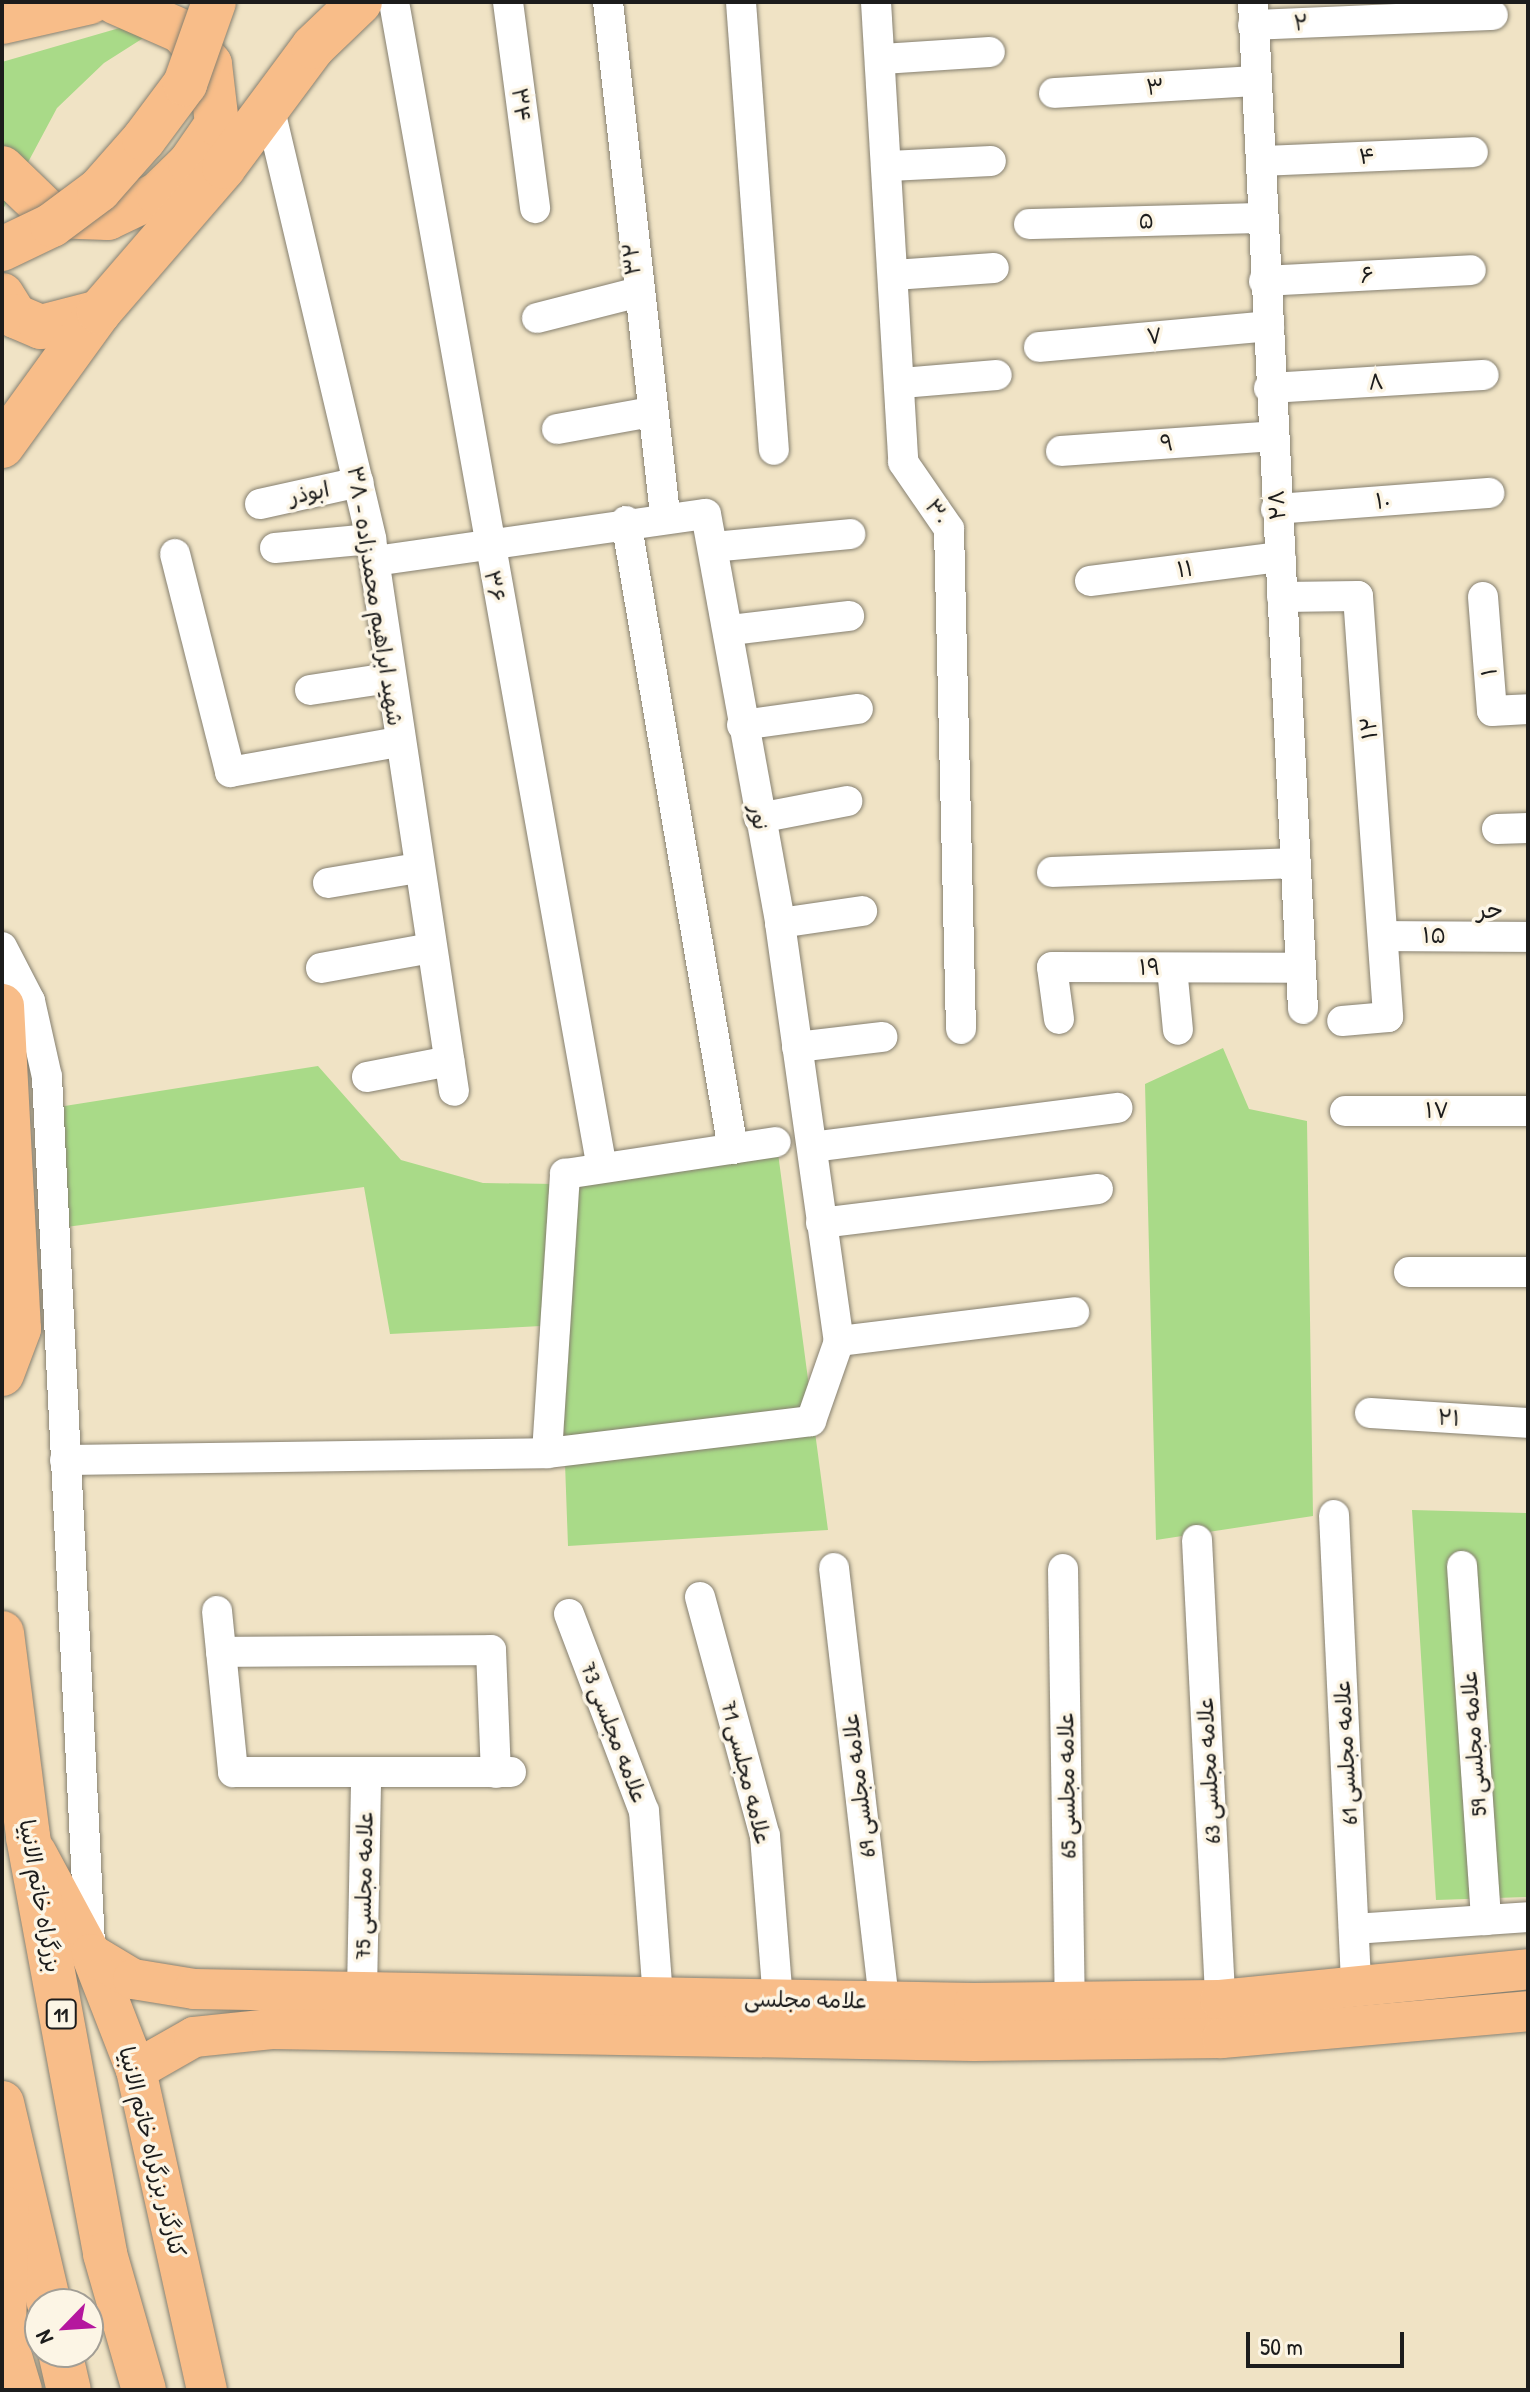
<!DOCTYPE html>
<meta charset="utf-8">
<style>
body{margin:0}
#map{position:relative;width:1530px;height:2392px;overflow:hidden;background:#f0e3c5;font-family:"Patrick Hand","Playpen Sans Arabic",sans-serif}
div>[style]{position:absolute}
.green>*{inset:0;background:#a9da88}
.roads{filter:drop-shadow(0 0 2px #868070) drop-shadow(0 0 2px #868070)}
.minor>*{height:30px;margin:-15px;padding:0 15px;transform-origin:15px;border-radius:15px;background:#fff}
.major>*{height:40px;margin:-20px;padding:0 20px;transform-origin:20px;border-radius:20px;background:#f8bd89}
.highway>*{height:44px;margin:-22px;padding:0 22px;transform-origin:22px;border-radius:22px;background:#f8bd89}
.bridges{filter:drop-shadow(0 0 2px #868070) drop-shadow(0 0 2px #868070)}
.highway-bridge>*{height:44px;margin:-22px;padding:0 22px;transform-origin:22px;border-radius:22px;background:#f8bd89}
span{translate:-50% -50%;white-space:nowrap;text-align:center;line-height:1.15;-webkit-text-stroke:7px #fcf5e5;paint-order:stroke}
.shield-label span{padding:2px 6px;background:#fcf5e5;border:2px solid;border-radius:6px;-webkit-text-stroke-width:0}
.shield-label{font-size:20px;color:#1c1c1c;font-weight:700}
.street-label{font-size:22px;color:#1c1c1c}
.neighbourhood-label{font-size:24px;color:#1c1c1c}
.frame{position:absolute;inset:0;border:4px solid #1c1c1c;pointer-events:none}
.north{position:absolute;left:24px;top:2288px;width:80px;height:80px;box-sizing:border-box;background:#fcf5e5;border:2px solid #a29e95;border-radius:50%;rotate:245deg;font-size:22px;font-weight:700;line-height:32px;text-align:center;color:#1c1c1c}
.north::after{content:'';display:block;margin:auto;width:28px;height:36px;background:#b5179e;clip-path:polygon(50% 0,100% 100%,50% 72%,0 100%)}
.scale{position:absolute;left:1246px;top:2332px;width:158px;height:36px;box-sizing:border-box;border:4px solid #1c1c1c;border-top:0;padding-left:10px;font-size:24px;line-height:28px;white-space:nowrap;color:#1c1c1c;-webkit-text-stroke:6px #fcf5e5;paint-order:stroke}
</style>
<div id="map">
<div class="green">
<i style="clip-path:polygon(192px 7px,104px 63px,57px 108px,2px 211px,2px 62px)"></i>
<i style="clip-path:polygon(1223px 1048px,1249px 1109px,1307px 1121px,1313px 1516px,1156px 1540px,1145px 1084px)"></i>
<i style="clip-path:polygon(318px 1066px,401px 1160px,483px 1183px,555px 1184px,778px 1153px,828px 1530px,568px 1546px,560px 1325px,390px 1334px,364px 1187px,59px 1228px,52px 1108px)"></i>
<i style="clip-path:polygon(1412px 1510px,1528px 1513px,1528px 1897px,1436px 1900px)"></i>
</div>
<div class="roads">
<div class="minor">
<i style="left:394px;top:2px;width:1184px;rotate:79.89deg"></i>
<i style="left:508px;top:2px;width:208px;rotate:82.5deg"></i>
<i style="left:608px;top:2px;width:515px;rotate:83.65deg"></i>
<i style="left:741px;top:2px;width:449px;rotate:85.8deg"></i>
<i style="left:876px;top:2px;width:461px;rotate:86.6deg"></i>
<i style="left:903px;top:462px;width:81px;rotate:55.5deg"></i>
<i style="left:949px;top:529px;width:500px;rotate:88.63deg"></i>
<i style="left:1253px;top:2px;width:1008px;rotate:87.16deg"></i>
<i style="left:1253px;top:25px;width:240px;rotate:-2.4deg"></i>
<i style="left:882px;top:59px;width:108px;rotate:-3.7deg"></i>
<i style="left:1054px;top:93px;width:203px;rotate:-3.4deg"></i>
<i style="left:269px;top:106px;width:445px;rotate:76.7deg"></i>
<i style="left:371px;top:539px;width:558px;rotate:81.45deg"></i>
<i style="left:1262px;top:161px;width:211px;rotate:-2.4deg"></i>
<i style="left:889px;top:166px;width:102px;rotate:-2.8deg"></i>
<i style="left:1029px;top:224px;width:234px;rotate:-1.5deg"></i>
<i style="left:894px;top:275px;width:100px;rotate:-4deg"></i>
<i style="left:1264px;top:281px;width:207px;rotate:-3deg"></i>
<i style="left:537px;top:318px;width:101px;rotate:-14.3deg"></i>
<i style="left:1039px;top:347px;width:231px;rotate:-5.2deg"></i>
<i style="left:902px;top:383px;width:95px;rotate:-4.8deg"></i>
<i style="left:1269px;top:388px;width:215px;rotate:-3.5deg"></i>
<i style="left:557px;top:429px;width:96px;rotate:-10.3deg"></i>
<i style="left:1061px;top:451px;width:213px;rotate:-4deg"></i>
<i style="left:260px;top:504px;width:101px;rotate:-12.5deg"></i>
<i style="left:1276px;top:509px;width:214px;rotate:-4.3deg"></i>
<i style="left:626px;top:521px;width:637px;rotate:80.33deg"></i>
<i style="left:713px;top:547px;width:138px;rotate:-5.4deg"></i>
<i style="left:275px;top:548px;width:96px;rotate:-5.4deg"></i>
<i style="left:175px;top:554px;width:225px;rotate:75.8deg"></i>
<i style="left:230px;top:772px;width:172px;rotate:-10.1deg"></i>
<i style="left:375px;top:561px;width:334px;rotate:-8.1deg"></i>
<i style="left:706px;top:514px;width:416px;rotate:79.7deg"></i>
<i style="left:780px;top:923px;width:422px;rotate:82deg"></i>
<i style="left:1090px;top:581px;width:192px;rotate:-7.2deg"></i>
<i style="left:1282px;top:597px;width:76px;rotate:-0.8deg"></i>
<i style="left:1358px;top:596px;width:422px;rotate:85.9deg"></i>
<i style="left:1388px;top:1017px;width:46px;rotate:175deg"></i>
<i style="left:1483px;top:597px;width:114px;rotate:85.5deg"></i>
<i style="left:1492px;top:711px;width:36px;rotate:-3deg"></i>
<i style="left:731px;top:630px;width:119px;rotate:-6.8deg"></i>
<i style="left:310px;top:690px;width:79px;rotate:-8.7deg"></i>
<i style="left:742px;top:725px;width:117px;rotate:-7.9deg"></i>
<i style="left:759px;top:818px;width:90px;rotate:-10.9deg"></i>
<i style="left:1497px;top:829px;width:31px;rotate:-2deg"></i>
<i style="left:1052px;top:872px;width:244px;rotate:-2.1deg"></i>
<i style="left:328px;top:883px;width:91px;rotate:-9.5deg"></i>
<i style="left:780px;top:923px;width:83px;rotate:-8.3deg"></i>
<i style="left:1387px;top:936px;width:141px;rotate:0.4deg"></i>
<i style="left:2px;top:947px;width:61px;rotate:62.6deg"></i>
<i style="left:30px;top:1001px;width:78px;rotate:77.4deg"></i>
<i style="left:47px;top:1077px;width:868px;rotate:87.16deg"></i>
<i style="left:321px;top:968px;width:112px;rotate:-10.3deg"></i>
<i style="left:1172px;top:968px;width:62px;rotate:84.5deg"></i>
<i style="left:1059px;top:1019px;width:52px;rotate:-97.7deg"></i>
<i style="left:1052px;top:967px;width:249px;rotate:0.2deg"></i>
<i style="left:797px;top:1047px;width:86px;rotate:-6.7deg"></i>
<i style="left:367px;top:1077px;width:84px;rotate:-11deg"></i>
<i style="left:1345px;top:1111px;width:183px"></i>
<i style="left:812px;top:1147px;width:308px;rotate:-7.3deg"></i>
<i style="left:821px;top:1223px;width:279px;rotate:-7deg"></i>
<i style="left:1409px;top:1272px;width:119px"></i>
<i style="left:839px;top:1341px;width:237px;rotate:-7deg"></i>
<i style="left:1370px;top:1413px;width:158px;rotate:3.6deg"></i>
<i style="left:547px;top:1453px;width:266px;rotate:-6.9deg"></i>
<i style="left:811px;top:1421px;width:85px;rotate:-70.7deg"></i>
<i style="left:65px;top:1460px;width:482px;rotate:-0.8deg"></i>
<i style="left:547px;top:1453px;width:280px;rotate:-86.3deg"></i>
<i style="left:565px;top:1174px;width:213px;rotate:-8.6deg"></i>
<i style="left:1334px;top:1515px;width:476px;rotate:87.3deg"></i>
<i style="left:1197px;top:1540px;width:461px;rotate:87.1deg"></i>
<i style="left:1462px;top:1566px;width:355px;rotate:86.1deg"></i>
<i style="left:834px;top:1568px;width:437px;rotate:83.4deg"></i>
<i style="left:1063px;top:1569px;width:432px;rotate:89.1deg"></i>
<i style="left:700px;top:1597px;width:248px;rotate:74.8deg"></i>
<i style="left:765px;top:1836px;width:165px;rotate:85.5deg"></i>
<i style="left:217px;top:1611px;width:162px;rotate:84.3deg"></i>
<i style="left:233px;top:1772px;width:278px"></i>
<i style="left:569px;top:1614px;width:211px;rotate:69.2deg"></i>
<i style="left:644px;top:1811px;width:188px;rotate:85.7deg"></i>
<i style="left:221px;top:1652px;width:270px;rotate:-0.4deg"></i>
<i style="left:491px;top:1650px;width:123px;rotate:87.7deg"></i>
<i style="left:1354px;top:1929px;width:174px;rotate:-3.9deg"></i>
<i style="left:362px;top:1992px;width:215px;rotate:-88.9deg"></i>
</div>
<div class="major">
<i style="left:36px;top:1852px;width:116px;rotate:61.7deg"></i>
<i style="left:91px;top:1954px;width:124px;rotate:68.8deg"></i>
<i style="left:136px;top:2070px;width:328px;rotate:77.5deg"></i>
<i style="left:91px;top:1954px;width:49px;rotate:30.8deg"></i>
<i style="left:133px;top:1979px;width:62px;rotate:9.3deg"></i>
<i style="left:194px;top:1989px;width:780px;rotate:1.03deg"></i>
<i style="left:974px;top:2003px;width:246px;rotate:-0.7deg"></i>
<i style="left:1220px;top:2000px;width:310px;rotate:-5.7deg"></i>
<i style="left:136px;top:2070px;width:67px;rotate:-29.6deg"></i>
<i style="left:194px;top:2037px;width:78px;rotate:-5.9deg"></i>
<i style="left:272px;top:2029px;width:702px;rotate:0.98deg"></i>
<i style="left:974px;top:2041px;width:248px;rotate:-0.7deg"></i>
<i style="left:1222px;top:2038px;width:307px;rotate:-5deg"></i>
<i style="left:2px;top:2323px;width:70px;rotate:73.4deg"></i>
</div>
<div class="highway">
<i style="left:2px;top:22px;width:90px;rotate:-12.8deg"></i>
<i style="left:2px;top:168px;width:69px;rotate:43.8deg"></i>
<i style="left:52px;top:216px;width:56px;rotate:2deg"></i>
<i style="left:108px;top:218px;width:55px;rotate:-25.6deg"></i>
<i style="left:158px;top:194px;width:45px;rotate:-44.1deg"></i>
<i style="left:190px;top:163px;width:47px;rotate:-55.3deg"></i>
<i style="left:217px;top:124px;width:60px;rotate:-96.7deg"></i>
<i style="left:210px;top:64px;width:44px;rotate:-131.3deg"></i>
<i style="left:181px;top:31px;width:72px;rotate:-156.3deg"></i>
<i style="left:2px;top:295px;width:25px;rotate:58deg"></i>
<i style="left:15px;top:316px;width:28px;rotate:23deg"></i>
<i style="left:41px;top:327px;width:60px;rotate:-14.5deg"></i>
<i style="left:2px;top:446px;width:165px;rotate:-54.1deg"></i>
<i style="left:99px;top:312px;width:191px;rotate:-49.2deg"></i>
<i style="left:224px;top:167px;width:149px;rotate:-53.4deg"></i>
<i style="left:313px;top:47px;width:65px;rotate:-43.8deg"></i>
<i style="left:2px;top:1006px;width:323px;rotate:87deg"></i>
<i style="left:19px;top:1329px;width:48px;rotate:110.7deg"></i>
<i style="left:2px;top:1633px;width:206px;rotate:82.7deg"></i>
<i style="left:28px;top:1837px;width:424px;rotate:79.5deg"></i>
<i style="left:105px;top:2254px;width:141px;rotate:74deg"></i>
<i style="left:2px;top:2103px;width:206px;rotate:76.8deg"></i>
<i style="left:4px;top:2330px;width:121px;rotate:-88.6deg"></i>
<i style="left:60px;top:2352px;width:39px;rotate:77deg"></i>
</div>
</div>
<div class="bridges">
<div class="highway-bridge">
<i style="left:2px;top:249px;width:55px;rotate:-25.6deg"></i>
<i style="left:52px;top:225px;width:59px;rotate:-36.7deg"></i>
<i style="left:99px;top:190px;width:68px;rotate:-48.6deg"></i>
<i style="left:144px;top:139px;width:69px;rotate:-53.3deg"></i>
<i style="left:185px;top:84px;width:87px;rotate:-70.5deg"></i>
</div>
</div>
<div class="shield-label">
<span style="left:61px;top:2014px">11</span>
</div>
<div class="street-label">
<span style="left:1301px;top:23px;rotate:-3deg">۲</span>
<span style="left:1155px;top:87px;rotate:-3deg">۳</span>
<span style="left:521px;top:105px;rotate:83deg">۳۴</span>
<span style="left:1367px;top:156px;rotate:-2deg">۴</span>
<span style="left:1146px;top:221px;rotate:-2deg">۵</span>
<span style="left:632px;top:259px;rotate:-95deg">۳۲</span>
<span style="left:1367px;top:275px;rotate:-3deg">۶</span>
<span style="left:1154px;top:336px;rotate:-5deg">۷</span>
<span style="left:1376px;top:382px;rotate:-4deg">۸</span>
<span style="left:1167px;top:443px;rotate:-4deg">۹</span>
<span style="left:309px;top:493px;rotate:-12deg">ابوذر</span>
<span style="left:1383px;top:501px;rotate:-4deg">۱۰</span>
<span style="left:1277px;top:505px;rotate:-93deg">۲۸</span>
<span style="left:937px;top:512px;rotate:57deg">۳۰</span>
<span style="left:1185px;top:569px;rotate:-7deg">۱۱</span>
<span style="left:494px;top:586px;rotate:80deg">۳۶</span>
<span style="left:375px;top:596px;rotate:81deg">شهید ابراهیم محمدزاده - ۳۸</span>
<span style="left:1489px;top:672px;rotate:-95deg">۱</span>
<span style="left:1369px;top:728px;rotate:-95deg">۱۲</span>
<span style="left:759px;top:817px;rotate:79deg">نور</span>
<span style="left:1434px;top:936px">۱۵</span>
<span style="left:1150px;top:968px">۱۹</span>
<span style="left:1437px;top:1111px">۱۷</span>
<span style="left:1449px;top:1418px;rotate:4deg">۲۱</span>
<span style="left:614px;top:1733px;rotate:69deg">علامه مجلسی 73</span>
<span style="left:1474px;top:1743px;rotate:-94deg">علامه مجلسی 59</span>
<span style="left:1346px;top:1752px;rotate:-93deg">علامه مجلسی 61</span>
<span style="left:1209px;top:1770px;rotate:-93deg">علامه مجلسی 63</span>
<span style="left:746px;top:1773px;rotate:76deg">علامه مجلسی 71</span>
<span style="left:859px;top:1785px;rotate:-97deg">علامه مجلسی 69</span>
<span style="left:1067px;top:1785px;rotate:-91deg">علامه مجلسی 65</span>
<span style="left:364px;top:1885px;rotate:-89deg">علامه مجلسی 75</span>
<span style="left:40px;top:1896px;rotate:80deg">بزرگراه خاتم الانبیا</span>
<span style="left:806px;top:2000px;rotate:1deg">علامه مجلسی</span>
<span style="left:152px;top:2152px;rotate:76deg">کنارگذر بزرگراه خاتم الانبیا</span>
</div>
<div class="neighbourhood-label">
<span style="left:1490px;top:910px">حر</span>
</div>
<div class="frame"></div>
<div class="north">N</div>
<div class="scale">50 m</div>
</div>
